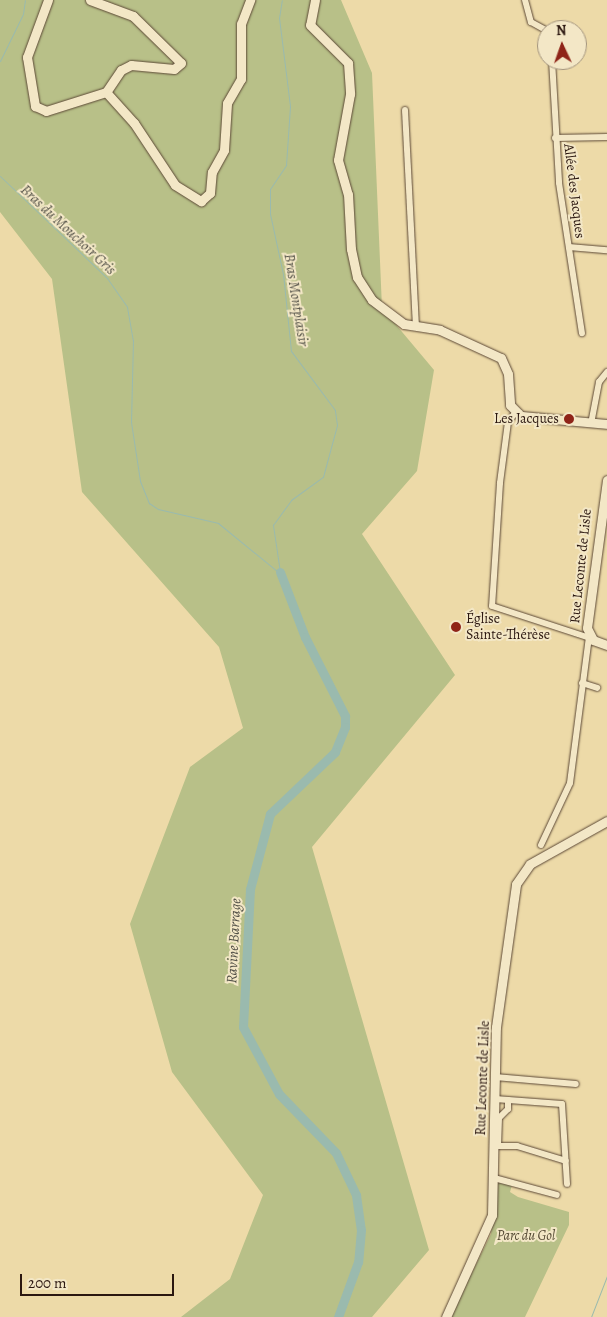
<!DOCTYPE html>
<meta charset="utf-8">
<style>
body{margin:0}
#map{position:relative;width:607px;height:1317px;overflow:hidden;background:#eddaa8;font-family:Alegreya,serif}
div>[style]{position:absolute}
.green>*{inset:0;background:#b8c088}
.stream>*{height:1px;margin:-0.5px;padding:0 0.5px;transform-origin:0.5px;border-radius:0.5px;background:#9abaae}
.river>*{height:9px;margin:-4.5px;padding:0 4.5px;transform-origin:4.5px;border-radius:4.5px;background:#9abaae}
.roads{filter:drop-shadow(0 0 1px #5c4836) drop-shadow(0 0 1px #5c4836)}
.street>*{height:6px;margin:-3px;padding:0 3px;transform-origin:3px;border-radius:3px;background:#f3e7c6}
.secondary>*{height:9px;margin:-4.5px;padding:0 4.5px;transform-origin:4.5px;border-radius:4.5px;background:#f3e7c6}
.dots>*{width:14px;height:14px;translate:-50% -50%;box-sizing:border-box;border:2px solid #f3e7c6;border-radius:50%}
span{translate:-50% -50%;white-space:nowrap;text-align:center;line-height:1.15;-webkit-text-stroke:4px #f3e7c6;paint-order:stroke}
.street-label{font-size:14px;color:#2b1710}
.poi-label{font-size:14px;color:#2b1710}
.right{translate:-100% -50%;text-align:right}
.left{translate:0 -50%;text-align:left}
.park-label{font-size:14px;color:#554a34;font-style:italic}
.water-label{font-size:15px;color:#525047;font-style:italic}
.north{position:absolute;left:537px;top:20px;width:50px;height:50px;box-sizing:border-box;background:#f3e7c6;border:1px solid #a3947d;border-radius:50%;rotate:357deg;font-size:14px;font-weight:700;line-height:20px;text-align:center;color:#2b1710}
.north::after{content:'';display:block;margin:auto;width:18px;height:22px;background:#8f2418;clip-path:polygon(50% 0,100% 100%,50% 72%,0 100%)}
.scale{position:absolute;left:20px;top:1274px;width:154px;height:22px;box-sizing:border-box;border:2px solid #2b1710;border-top:0;padding-left:6px;font-size:15px;line-height:18px;white-space:nowrap;color:#2b1710;-webkit-text-stroke:4px #f3e7c6;paint-order:stroke}
</style>
<div id="map">
<div class="green">
<i style="clip-path:polygon(0 0,341px 0,372px 73px,382px 308px,434px 370px,417px 471px,362px 534px,455px 675px,312px 847px,429px 1250px,372px 1317px,181px 1317px,230px 1279px,263px 1195px,172px 1072px,130px 924px,190px 767px,243px 728px,219px 647px,82px 492px,52px 279px,0 212px)"></i>
<i style="clip-path:polygon(496px 1182px,512px 1185px,510px 1192px,518px 1197px,569px 1212px,569px 1225px,525px 1317px,450px 1317px,491px 1234px)"></i>
</div>
<div class="stream">
<i style="left:0;top:61px;width:52px;rotate:-63.9deg"></i>
<i style="left:23px;top:14px;width:14px;rotate:-82deg"></i>
<i style="left:0;top:176px;width:148px;rotate:43.6deg"></i>
<i style="left:107px;top:278px;width:35px;rotate:55deg"></i>
<i style="left:127px;top:307px;width:34px;rotate:80deg"></i>
<i style="left:133px;top:340px;width:82px;rotate:91.4deg"></i>
<i style="left:131px;top:422px;width:60px;rotate:81.3deg"></i>
<i style="left:140px;top:481px;width:24px;rotate:68deg"></i>
<i style="left:149px;top:503px;width:11px;rotate:34deg"></i>
<i style="left:158px;top:509px;width:62px;rotate:13.1deg"></i>
<i style="left:218px;top:523px;width:77px;rotate:39.2deg"></i>
<i style="left:280px;top:572px;width:48px;rotate:-98.5deg"></i>
<i style="left:273px;top:525px;width:31px;rotate:-54deg"></i>
<i style="left:291px;top:500px;width:39px;rotate:-36deg"></i>
<i style="left:323px;top:477px;width:54px;rotate:-74.9deg"></i>
<i style="left:337px;top:425px;width:15px;rotate:-98deg"></i>
<i style="left:335px;top:410px;width:74px;rotate:-126.7deg"></i>
<i style="left:291px;top:351px;width:77px;rotate:-95.9deg"></i>
<i style="left:283px;top:274px;width:61px;rotate:-102.2deg"></i>
<i style="left:270px;top:214px;width:25px;rotate:-90deg"></i>
<i style="left:270px;top:189px;width:29px;rotate:-56deg"></i>
<i style="left:286px;top:165px;width:59px;rotate:-86.1deg"></i>
<i style="left:290px;top:106px;width:89px;rotate:-97.1deg"></i>
<i style="left:279px;top:18px;width:18px;rotate:-81deg"></i>
<i style="left:591px;top:1317px;width:44px;rotate:-68.7deg"></i>
</div>
<div class="river">
<i style="left:280px;top:572px;width:70px;rotate:69deg"></i>
<i style="left:305px;top:637px;width:89px;rotate:63.1deg"></i>
<i style="left:345px;top:716px;width:11px;rotate:90deg"></i>
<i style="left:345px;top:727px;width:27px;rotate:112deg"></i>
<i style="left:335px;top:752px;width:90px;rotate:136.4deg"></i>
<i style="left:270px;top:814px;width:78px;rotate:104.9deg"></i>
<i style="left:250px;top:889px;width:138px;rotate:92.9deg"></i>
<i style="left:243px;top:1027px;width:76px;rotate:61.8deg"></i>
<i style="left:279px;top:1094px;width:82px;rotate:46deg"></i>
<i style="left:336px;top:1153px;width:47px;rotate:64.5deg"></i>
<i style="left:356px;top:1195px;width:35px;rotate:82deg"></i>
<i style="left:361px;top:1230px;width:32px;rotate:95deg"></i>
<i style="left:358px;top:1262px;width:59px;rotate:110deg"></i>
</div>
<div class="roads">
<div class="street">
<i style="left:525px;top:0;width:23px;rotate:75deg"></i>
<i style="left:531px;top:22px;width:18px;rotate:29deg"></i>
<i style="left:552px;top:60px;width:123px;rotate:86.7deg"></i>
<i style="left:559px;top:183px;width:152px;rotate:81.3deg"></i>
<i style="left:405px;top:110px;width:217px;rotate:87.1deg"></i>
<i style="left:555px;top:138px;width:52px;rotate:-1.1deg"></i>
<i style="left:569px;top:247px;width:38px;rotate:5deg"></i>
<i style="left:516px;top:412px;width:13px;rotate:129deg"></i>
<i style="left:508px;top:422px;width:62px;rotate:97.5deg"></i>
<i style="left:500px;top:483px;width:123px;rotate:93.7deg"></i>
<i style="left:492px;top:606px;width:103px;rotate:18.1deg"></i>
<i style="left:591px;top:424px;width:43px;rotate:-79.2deg"></i>
<i style="left:599px;top:382px;width:13px;rotate:-51deg"></i>
<i style="left:582px;top:683px;width:16px;rotate:18deg"></i>
<i style="left:541px;top:845px;width:68px;rotate:-64.9deg"></i>
<i style="left:570px;top:783px;width:147px;rotate:-82.6deg"></i>
<i style="left:495px;top:1077px;width:81px;rotate:4.9deg"></i>
<i style="left:495px;top:1099px;width:67px;rotate:4.3deg"></i>
<i style="left:562px;top:1104px;width:80px;rotate:86.4deg"></i>
<i style="left:508px;top:1100px;width:9px;rotate:90deg"></i>
<i style="left:508px;top:1109px;width:13px;rotate:135deg"></i>
<i style="left:499px;top:1118px;width:28px;rotate:92deg"></i>
<i style="left:498px;top:1146px;width:19px"></i>
<i style="left:517px;top:1146px;width:51px;rotate:17deg"></i>
<i style="left:494px;top:1178px;width:65px;rotate:15.1deg"></i>
</div>
<div class="secondary">
<i style="left:48px;top:0;width:61px;rotate:110.2deg"></i>
<i style="left:27px;top:57px;width:50px;rotate:80.7deg"></i>
<i style="left:35px;top:106px;width:12px;rotate:24deg"></i>
<i style="left:46px;top:111px;width:63px;rotate:-17.6deg"></i>
<i style="left:106px;top:92px;width:42px;rotate:47.9deg"></i>
<i style="left:134px;top:123px;width:74px;rotate:56.5deg"></i>
<i style="left:175px;top:185px;width:31px;rotate:32deg"></i>
<i style="left:201px;top:201px;width:12px;rotate:-42deg"></i>
<i style="left:210px;top:193px;width:21px;rotate:-85deg"></i>
<i style="left:212px;top:172px;width:25px;rotate:-61deg"></i>
<i style="left:224px;top:150px;width:47px;rotate:-86.3deg"></i>
<i style="left:227px;top:103px;width:28px;rotate:-60deg"></i>
<i style="left:241px;top:79px;width:55px;rotate:-90deg"></i>
<i style="left:241px;top:24px;width:26px;rotate:-69deg"></i>
<i style="left:90px;top:0;width:46px;rotate:20.4deg"></i>
<i style="left:133px;top:16px;width:67px;rotate:44.4deg"></i>
<i style="left:181px;top:63px;width:9px;rotate:139deg"></i>
<i style="left:174px;top:69px;width:43px;rotate:-174.7deg"></i>
<i style="left:131px;top:65px;width:11px;rotate:153deg"></i>
<i style="left:121px;top:70px;width:27px;rotate:124deg"></i>
<i style="left:315px;top:0;width:25px;rotate:101deg"></i>
<i style="left:310px;top:25px;width:54px;rotate:45deg"></i>
<i style="left:348px;top:63px;width:31px;rotate:86deg"></i>
<i style="left:350px;top:94px;width:67px;rotate:100.3deg"></i>
<i style="left:338px;top:160px;width:35px;rotate:74deg"></i>
<i style="left:348px;top:194px;width:55px;rotate:86.9deg"></i>
<i style="left:351px;top:249px;width:29px;rotate:78deg"></i>
<i style="left:357px;top:277px;width:27px;rotate:57deg"></i>
<i style="left:372px;top:300px;width:40px;rotate:37deg"></i>
<i style="left:404px;top:324px;width:36px;rotate:9deg"></i>
<i style="left:440px;top:330px;width:67px;rotate:24.7deg"></i>
<i style="left:501px;top:358px;width:17px;rotate:66deg"></i>
<i style="left:508px;top:374px;width:31px;rotate:86deg"></i>
<i style="left:510px;top:405px;width:16px;rotate:45deg"></i>
<i style="left:521px;top:416px;width:86px;rotate:5.3deg"></i>
<i style="left:607px;top:480px;width:149px;rotate:97.7deg"></i>
<i style="left:587px;top:628px;width:13px;rotate:63deg"></i>
<i style="left:593px;top:640px;width:15px;rotate:20deg"></i>
<i style="left:446px;top:1317px;width:112px;rotate:-65.7deg"></i>
<i style="left:492px;top:1215px;width:188px;rotate:-88.8deg"></i>
<i style="left:496px;top:1027px;width:144px;rotate:-82deg"></i>
<i style="left:516px;top:884px;width:24px;rotate:-55deg"></i>
<i style="left:530px;top:864px;width:88px;rotate:-29.2deg"></i>
</div>
</div>
<div class="dots">
<i style="left:569px;top:419px;background:#8f2418"></i>
<i style="left:456px;top:627px;background:#8f2418"></i>
</div>
<div class="street-label">
<span style="left:574px;top:191px;rotate:83deg">Allée des Jacques</span>
<span style="left:581px;top:566px;rotate:-84deg">Rue Leconte de Lisle</span>
<span style="left:483px;top:1078px;rotate:-88deg">Rue Leconte de Lisle</span>
</div>
<div class="poi-label">
<span class="right" style="left:559px;top:419px">Les Jacques</span>
<span class="left" style="left:466px;top:627px">Église<br>Sainte-Thérèse</span>
</div>
<div class="park-label">
<span style="left:526px;top:1236px">Parc du Gol</span>
</div>
<div class="water-label">
<span style="left:68px;top:230px;rotate:43deg">Bras du Mouchoir Gris</span>
<span style="left:296px;top:300px;rotate:81deg">Bras Montplaisir</span>
<span style="left:234px;top:941px;rotate:-87deg">Ravine Barrage</span>
</div>
<div class="north">N</div>
<div class="scale">200 m</div>
</div>
